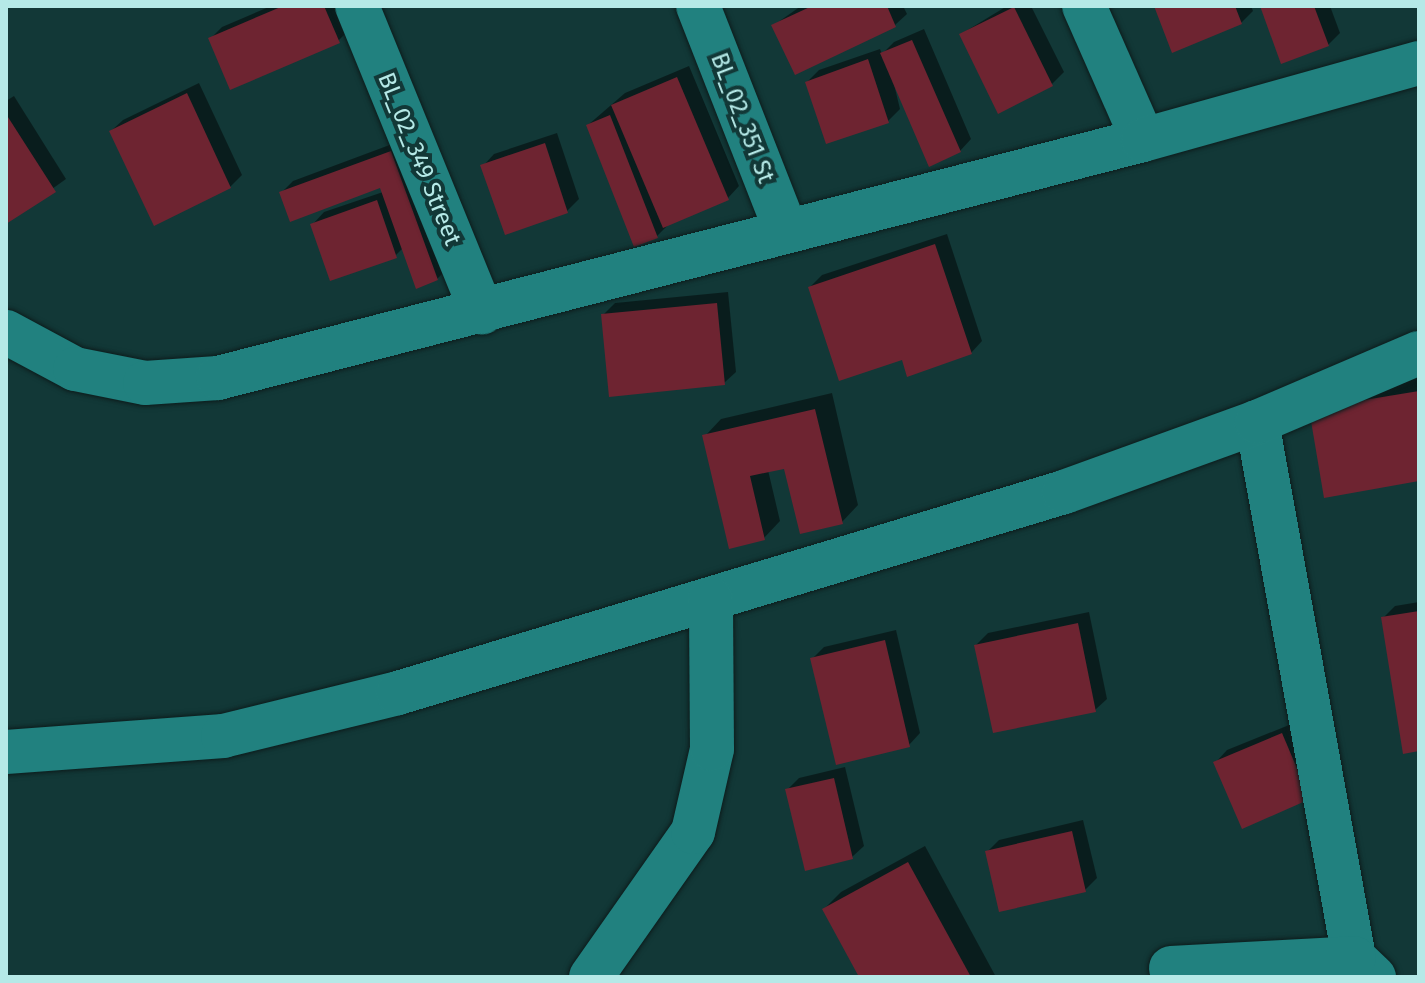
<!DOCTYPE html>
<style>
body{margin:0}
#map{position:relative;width:1425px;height:983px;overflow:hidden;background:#123837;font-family:"Fira Sans",sans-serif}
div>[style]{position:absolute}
.shadow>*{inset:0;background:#0007}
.building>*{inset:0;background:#6e2431}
.roads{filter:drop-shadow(0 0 2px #0d1c1c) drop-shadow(0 0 2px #0d1c1c)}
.minor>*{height:44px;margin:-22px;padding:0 22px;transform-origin:22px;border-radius:22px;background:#21817f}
span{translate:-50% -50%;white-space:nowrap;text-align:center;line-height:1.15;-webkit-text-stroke:8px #123837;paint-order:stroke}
.street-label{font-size:24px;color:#b5e9e7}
.frame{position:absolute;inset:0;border:8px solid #b5e9e7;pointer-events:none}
</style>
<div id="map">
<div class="shadow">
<i style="clip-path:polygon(271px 6px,340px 6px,350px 29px,338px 41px,210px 39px,222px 27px)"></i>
<i style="clip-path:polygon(801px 6px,903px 6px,907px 14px,895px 25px,796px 72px,774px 25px)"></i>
<i style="clip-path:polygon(1007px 6px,1031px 6px,1064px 72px,1052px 84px,961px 34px)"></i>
<i style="clip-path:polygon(1156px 6px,1251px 6px,1253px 11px,1241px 23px)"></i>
<i style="clip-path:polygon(1262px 6px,1330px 6px,1340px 33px,1328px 45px)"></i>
<i style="clip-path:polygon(924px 29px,971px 139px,960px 151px,893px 80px,900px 109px,888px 121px,807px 82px,819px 70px,880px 49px,882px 54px,894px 42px)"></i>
<i style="clip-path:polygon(689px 66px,739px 186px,728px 198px,669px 224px,657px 236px,588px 125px,625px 93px)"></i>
<i style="clip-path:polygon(199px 83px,242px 175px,230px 187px,111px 131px,123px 120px)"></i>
<i style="clip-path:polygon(14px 96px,66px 179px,6px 222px,6px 101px)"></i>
<i style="clip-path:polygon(557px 133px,579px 199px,567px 211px,483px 166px,494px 154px)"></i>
<i style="clip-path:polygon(403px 140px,449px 267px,437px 279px,403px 248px,395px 256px,313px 224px,324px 212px,383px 192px,381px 186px,281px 193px,293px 181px)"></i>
<i style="clip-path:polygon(947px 234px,982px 341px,971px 353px,903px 358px,810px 287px,822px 275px)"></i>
<i style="clip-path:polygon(728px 292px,736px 372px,724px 383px,603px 315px,615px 303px)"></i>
<i style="clip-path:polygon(1419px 378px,1419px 479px,1328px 393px)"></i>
<i style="clip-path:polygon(832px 393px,858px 505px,842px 522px,785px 466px,768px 470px,780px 521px,764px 538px,705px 436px,721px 419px)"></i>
<i style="clip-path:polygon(1419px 602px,1419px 749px,1383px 618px,1395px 606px)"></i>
<i style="clip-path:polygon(1089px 612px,1107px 699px,1095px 710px,976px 645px,988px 633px)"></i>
<i style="clip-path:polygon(896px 630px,920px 733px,909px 745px,812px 659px,824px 647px)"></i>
<i style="clip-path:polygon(1294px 723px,1321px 786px,1216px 762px,1227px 750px)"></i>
<i style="clip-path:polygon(845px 767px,864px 846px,852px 857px,787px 790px,799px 778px)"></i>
<i style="clip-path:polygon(1083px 820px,1097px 878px,1085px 890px,987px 852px,999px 840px)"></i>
<i style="clip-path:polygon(925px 846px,996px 977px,861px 977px,824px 909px,841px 892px)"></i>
</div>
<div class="building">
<i style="clip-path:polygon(283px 6px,324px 6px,340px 43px,230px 90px,208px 38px)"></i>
<i style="clip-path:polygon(812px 6px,887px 6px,896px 27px,795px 75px,771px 25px)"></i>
<i style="clip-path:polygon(1154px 6px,1235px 6px,1242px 24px,1172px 53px)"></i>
<i style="clip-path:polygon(1260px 6px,1314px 6px,1329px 46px,1281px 64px)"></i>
<i style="clip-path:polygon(1014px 7px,1053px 86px,998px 114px,959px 34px)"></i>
<i style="clip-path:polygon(912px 40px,961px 152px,929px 167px,880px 53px)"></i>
<i style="clip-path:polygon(868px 59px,889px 123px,826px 144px,805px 82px)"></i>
<i style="clip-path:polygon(677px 77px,729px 200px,663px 228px,611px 105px)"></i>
<i style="clip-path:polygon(187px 93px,231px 188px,154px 226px,109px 131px)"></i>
<i style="clip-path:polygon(6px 114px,56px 192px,6px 224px)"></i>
<i style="clip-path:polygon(610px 115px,658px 238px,634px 247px,586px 125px)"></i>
<i style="clip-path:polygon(545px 143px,568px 213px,505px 235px,480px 165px)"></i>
<i style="clip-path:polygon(391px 151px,438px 280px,416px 289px,380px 188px,290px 222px,279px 192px)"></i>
<i style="clip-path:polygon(377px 200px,397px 258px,330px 281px,310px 224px)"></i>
<i style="clip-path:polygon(935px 244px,972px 354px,907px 377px,902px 360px,839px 381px,808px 287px)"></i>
<i style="clip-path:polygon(717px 303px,725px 385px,609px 397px,601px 314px)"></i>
<i style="clip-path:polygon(1419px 391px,1419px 481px,1324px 498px,1309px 409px)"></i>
<i style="clip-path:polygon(815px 409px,843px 524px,800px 534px,784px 469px,750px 476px,765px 540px,729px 549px,702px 435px)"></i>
<i style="clip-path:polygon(1419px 611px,1419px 751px,1403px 754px,1381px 617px)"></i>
<i style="clip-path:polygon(1078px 623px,1096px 712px,993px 733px,974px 645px)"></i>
<i style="clip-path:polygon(885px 640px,910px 747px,836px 765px,810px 658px)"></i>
<i style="clip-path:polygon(1282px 733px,1310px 799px,1242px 829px,1213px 762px)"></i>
<i style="clip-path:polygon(834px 778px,853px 859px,805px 871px,785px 789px)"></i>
<i style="clip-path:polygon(1072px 831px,1086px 892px,999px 912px,985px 851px)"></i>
<i style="clip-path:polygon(908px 862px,971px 977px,859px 977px,822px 909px)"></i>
</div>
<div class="roads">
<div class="minor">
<i style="left:357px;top:6px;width:331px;rotate:67.8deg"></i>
<i style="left:698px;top:6px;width:241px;rotate:68.6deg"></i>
<i style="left:1084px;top:6px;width:146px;rotate:66.2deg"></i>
<i style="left:6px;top:332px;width:78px;rotate:28.2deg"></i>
<i style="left:75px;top:369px;width:71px;rotate:11.3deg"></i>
<i style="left:145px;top:383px;width:73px;rotate:-3.9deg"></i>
<i style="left:218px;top:378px;width:955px;rotate:-14.43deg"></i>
<i style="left:1143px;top:140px;width:287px;rotate:-15.6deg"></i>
<i style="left:1257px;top:422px;width:545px;rotate:79.74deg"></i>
<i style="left:1354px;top:958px;width:28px;rotate:44deg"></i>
<i style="left:6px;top:752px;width:218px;rotate:-4.2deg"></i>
<i style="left:223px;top:736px;width:180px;rotate:-13.8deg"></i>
<i style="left:398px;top:693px;width:696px;rotate:-16.79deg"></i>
<i style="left:1064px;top:492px;width:205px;rotate:-19.9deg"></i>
<i style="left:1257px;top:422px;width:176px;rotate:-23.1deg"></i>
<i style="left:1171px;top:968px;width:183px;rotate:-3.1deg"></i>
<i style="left:591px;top:977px;width:177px;rotate:-54.9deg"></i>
<i style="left:693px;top:832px;width:85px;rotate:-77.1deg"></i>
<i style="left:712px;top:749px;width:150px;rotate:-90.4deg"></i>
</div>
</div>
<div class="street-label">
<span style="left:742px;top:118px;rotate:69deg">BL_02_351 St</span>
<span style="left:419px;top:159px;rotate:68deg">BL_02_349 Street</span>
</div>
<div class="frame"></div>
</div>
